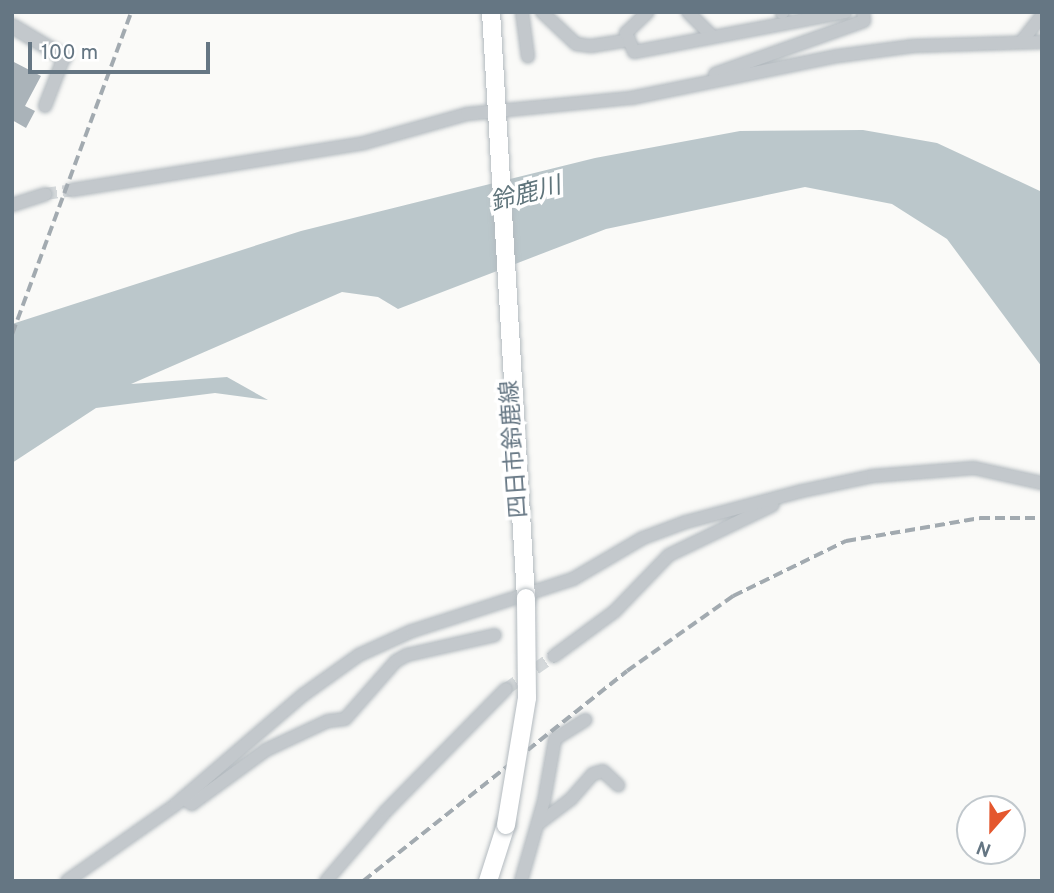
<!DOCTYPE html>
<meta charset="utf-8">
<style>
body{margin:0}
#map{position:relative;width:1054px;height:893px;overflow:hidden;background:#fafaf8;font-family:Overpass,"Noto Sans JP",sans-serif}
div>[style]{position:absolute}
.water>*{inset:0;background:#bbc7cb}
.building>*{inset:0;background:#aab3b9}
.minor-tunnel>*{height:12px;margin-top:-6px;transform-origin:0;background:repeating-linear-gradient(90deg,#d5d9db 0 12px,transparent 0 18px)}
.roads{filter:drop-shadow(0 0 2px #b3babf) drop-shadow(0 0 2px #b3babf)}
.minor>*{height:12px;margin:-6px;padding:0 6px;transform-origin:6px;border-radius:6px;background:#c3c8cc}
.tertiary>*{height:14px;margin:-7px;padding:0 7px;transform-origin:7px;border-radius:7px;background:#c3c8cc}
.secondary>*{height:18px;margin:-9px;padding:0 9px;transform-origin:9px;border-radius:9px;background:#fff}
.rail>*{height:3.5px;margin-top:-1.75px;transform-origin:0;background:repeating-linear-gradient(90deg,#a2aab0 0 10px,transparent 0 15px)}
.bridges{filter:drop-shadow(0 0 2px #b3babf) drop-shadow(0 0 2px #b3babf)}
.secondary-bridge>*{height:18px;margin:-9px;padding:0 9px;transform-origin:9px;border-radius:9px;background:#fff}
span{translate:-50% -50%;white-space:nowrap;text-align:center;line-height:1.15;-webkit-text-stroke:7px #fff;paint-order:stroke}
.street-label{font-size:23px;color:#657683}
.water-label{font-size:24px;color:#60757c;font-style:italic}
.frame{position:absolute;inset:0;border:14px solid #657683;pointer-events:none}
.north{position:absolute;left:956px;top:795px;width:70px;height:70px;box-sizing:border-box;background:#fff;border:2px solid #c1c8cd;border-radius:50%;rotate:201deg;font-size:19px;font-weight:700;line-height:28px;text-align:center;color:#657683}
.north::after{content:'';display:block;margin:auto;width:24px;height:32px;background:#e4572e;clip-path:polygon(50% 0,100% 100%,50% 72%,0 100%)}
.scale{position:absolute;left:28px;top:42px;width:182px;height:32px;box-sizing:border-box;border:4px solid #657683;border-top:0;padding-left:9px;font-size:21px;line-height:24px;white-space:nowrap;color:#657683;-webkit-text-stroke:5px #fff;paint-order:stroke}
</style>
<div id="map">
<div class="water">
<i style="clip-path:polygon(863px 130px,937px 143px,1042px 192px,1042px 367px,947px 239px,892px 204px,805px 187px,606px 229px,398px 309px,378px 297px,342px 292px,131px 384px,227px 377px,268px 400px,215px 393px,96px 408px,12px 463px,12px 324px,301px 231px,595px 158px,740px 131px)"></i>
</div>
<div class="building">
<i style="clip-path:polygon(12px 61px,41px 76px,25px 106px,35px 111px,26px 128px,12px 120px)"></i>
</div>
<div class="minor-tunnel">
<i style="left:45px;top:194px;width:27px;rotate:-8deg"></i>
<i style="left:506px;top:689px;width:58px;rotate:-34.5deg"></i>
</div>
<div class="roads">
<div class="minor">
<i style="left:522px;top:12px;width:45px;rotate:82.4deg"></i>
<i style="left:542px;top:12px;width:47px;rotate:43.3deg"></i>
<i style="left:576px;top:44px;width:15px;rotate:8deg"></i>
<i style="left:591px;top:46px;width:38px;rotate:-9deg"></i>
<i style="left:629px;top:40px;width:8px;rotate:-113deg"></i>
<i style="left:626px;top:33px;width:30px;rotate:-44deg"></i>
<i style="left:688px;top:12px;width:35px;rotate:45deg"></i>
<i style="left:782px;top:13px;width:1px;rotate:-45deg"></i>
<i style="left:629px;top:40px;width:13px;rotate:67deg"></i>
<i style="left:634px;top:52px;width:215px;rotate:-10.7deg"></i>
<i style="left:1022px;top:41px;width:33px;rotate:-52deg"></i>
<i style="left:715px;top:74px;width:158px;rotate:-19.6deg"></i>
<i style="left:864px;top:21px;width:9px;rotate:-96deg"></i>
<i style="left:45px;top:106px;width:53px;rotate:-68.8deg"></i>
<i style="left:72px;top:190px;width:296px;rotate:-9.1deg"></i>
<i style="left:364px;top:143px;width:107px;rotate:-15.7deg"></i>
<i style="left:467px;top:114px;width:165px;rotate:-5.6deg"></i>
<i style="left:631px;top:98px;width:211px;rotate:-11.5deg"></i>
<i style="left:838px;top:56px;width:76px;rotate:-7.6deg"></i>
<i style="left:913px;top:46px;width:129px;rotate:-1.8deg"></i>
<i style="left:12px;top:205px;width:35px;rotate:-18deg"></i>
<i style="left:554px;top:656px;width:74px;rotate:-36.3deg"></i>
<i style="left:614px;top:612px;width:79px;rotate:-46deg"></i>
<i style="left:669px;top:555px;width:115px;rotate:-25.7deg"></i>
<i style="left:183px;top:798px;width:11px;rotate:34deg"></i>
<i style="left:192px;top:804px;width:92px;rotate:-36.1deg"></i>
<i style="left:266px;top:750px;width:68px;rotate:-25.1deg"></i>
<i style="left:328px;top:721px;width:17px;rotate:-7deg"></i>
<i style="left:345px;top:719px;width:77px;rotate:-48.7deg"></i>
<i style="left:396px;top:661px;width:13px;rotate:-29deg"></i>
<i style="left:407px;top:655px;width:90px;rotate:-12.8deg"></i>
<i style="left:538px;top:824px;width:41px;rotate:-37.1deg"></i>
<i style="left:571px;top:799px;width:33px;rotate:-49deg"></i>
<i style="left:593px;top:774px;width:10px;rotate:-17deg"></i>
<i style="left:603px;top:771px;width:21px;rotate:43deg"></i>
<i style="left:67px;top:881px;width:132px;rotate:-35.1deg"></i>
<i style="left:175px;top:805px;width:169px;rotate:-40.7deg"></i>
<i style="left:303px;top:695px;width:69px;rotate:-35.5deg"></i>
<i style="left:359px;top:655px;width:58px;rotate:-24.4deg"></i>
<i style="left:412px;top:631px;width:169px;rotate:-17.9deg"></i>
<i style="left:573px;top:579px;width:81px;rotate:-30.4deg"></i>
<i style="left:643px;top:538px;width:46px;rotate:-20.4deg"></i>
<i style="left:686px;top:522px;width:120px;rotate:-15deg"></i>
<i style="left:802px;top:491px;width:73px;rotate:-11.9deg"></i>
<i style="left:873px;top:476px;width:101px;rotate:-4.5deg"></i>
<i style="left:974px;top:468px;width:70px;rotate:12.4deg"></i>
<i style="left:326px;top:881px;width:92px;rotate:-49.4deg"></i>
<i style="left:386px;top:811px;width:171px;rotate:-45.5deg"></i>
<i style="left:521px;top:881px;width:83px;rotate:-74deg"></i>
<i style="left:544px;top:801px;width:63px;rotate:-79.9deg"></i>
<i style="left:555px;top:739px;width:36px;rotate:-32deg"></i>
</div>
<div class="tertiary">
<i style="left:12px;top:26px;width:61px;rotate:30.8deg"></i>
</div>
<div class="secondary">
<i style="left:491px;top:12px;width:587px;rotate:86.58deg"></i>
<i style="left:488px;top:881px;width:59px;rotate:-72.2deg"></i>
</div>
</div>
<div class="rail">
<i style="left:12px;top:334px;width:343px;rotate:-69.7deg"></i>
<i style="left:363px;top:881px;width:337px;rotate:-38.5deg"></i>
<i style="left:627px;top:671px;width:130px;rotate:-35.3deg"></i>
<i style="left:733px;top:596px;width:126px;rotate:-26deg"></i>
<i style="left:846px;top:541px;width:136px;rotate:-9.7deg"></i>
<i style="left:980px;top:518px;width:62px"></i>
</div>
<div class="bridges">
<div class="secondary-bridge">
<i style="left:506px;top:825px;width:129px;rotate:-80.6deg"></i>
<i style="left:527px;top:698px;width:100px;rotate:-90.6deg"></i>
</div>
</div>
<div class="street-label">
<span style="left:516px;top:449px;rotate:-94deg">四日市鈴鹿線</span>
</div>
<div class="water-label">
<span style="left:526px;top:196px;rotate:-15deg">鈴鹿川</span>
</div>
<div class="frame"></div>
<div class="north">N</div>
<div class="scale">100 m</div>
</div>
